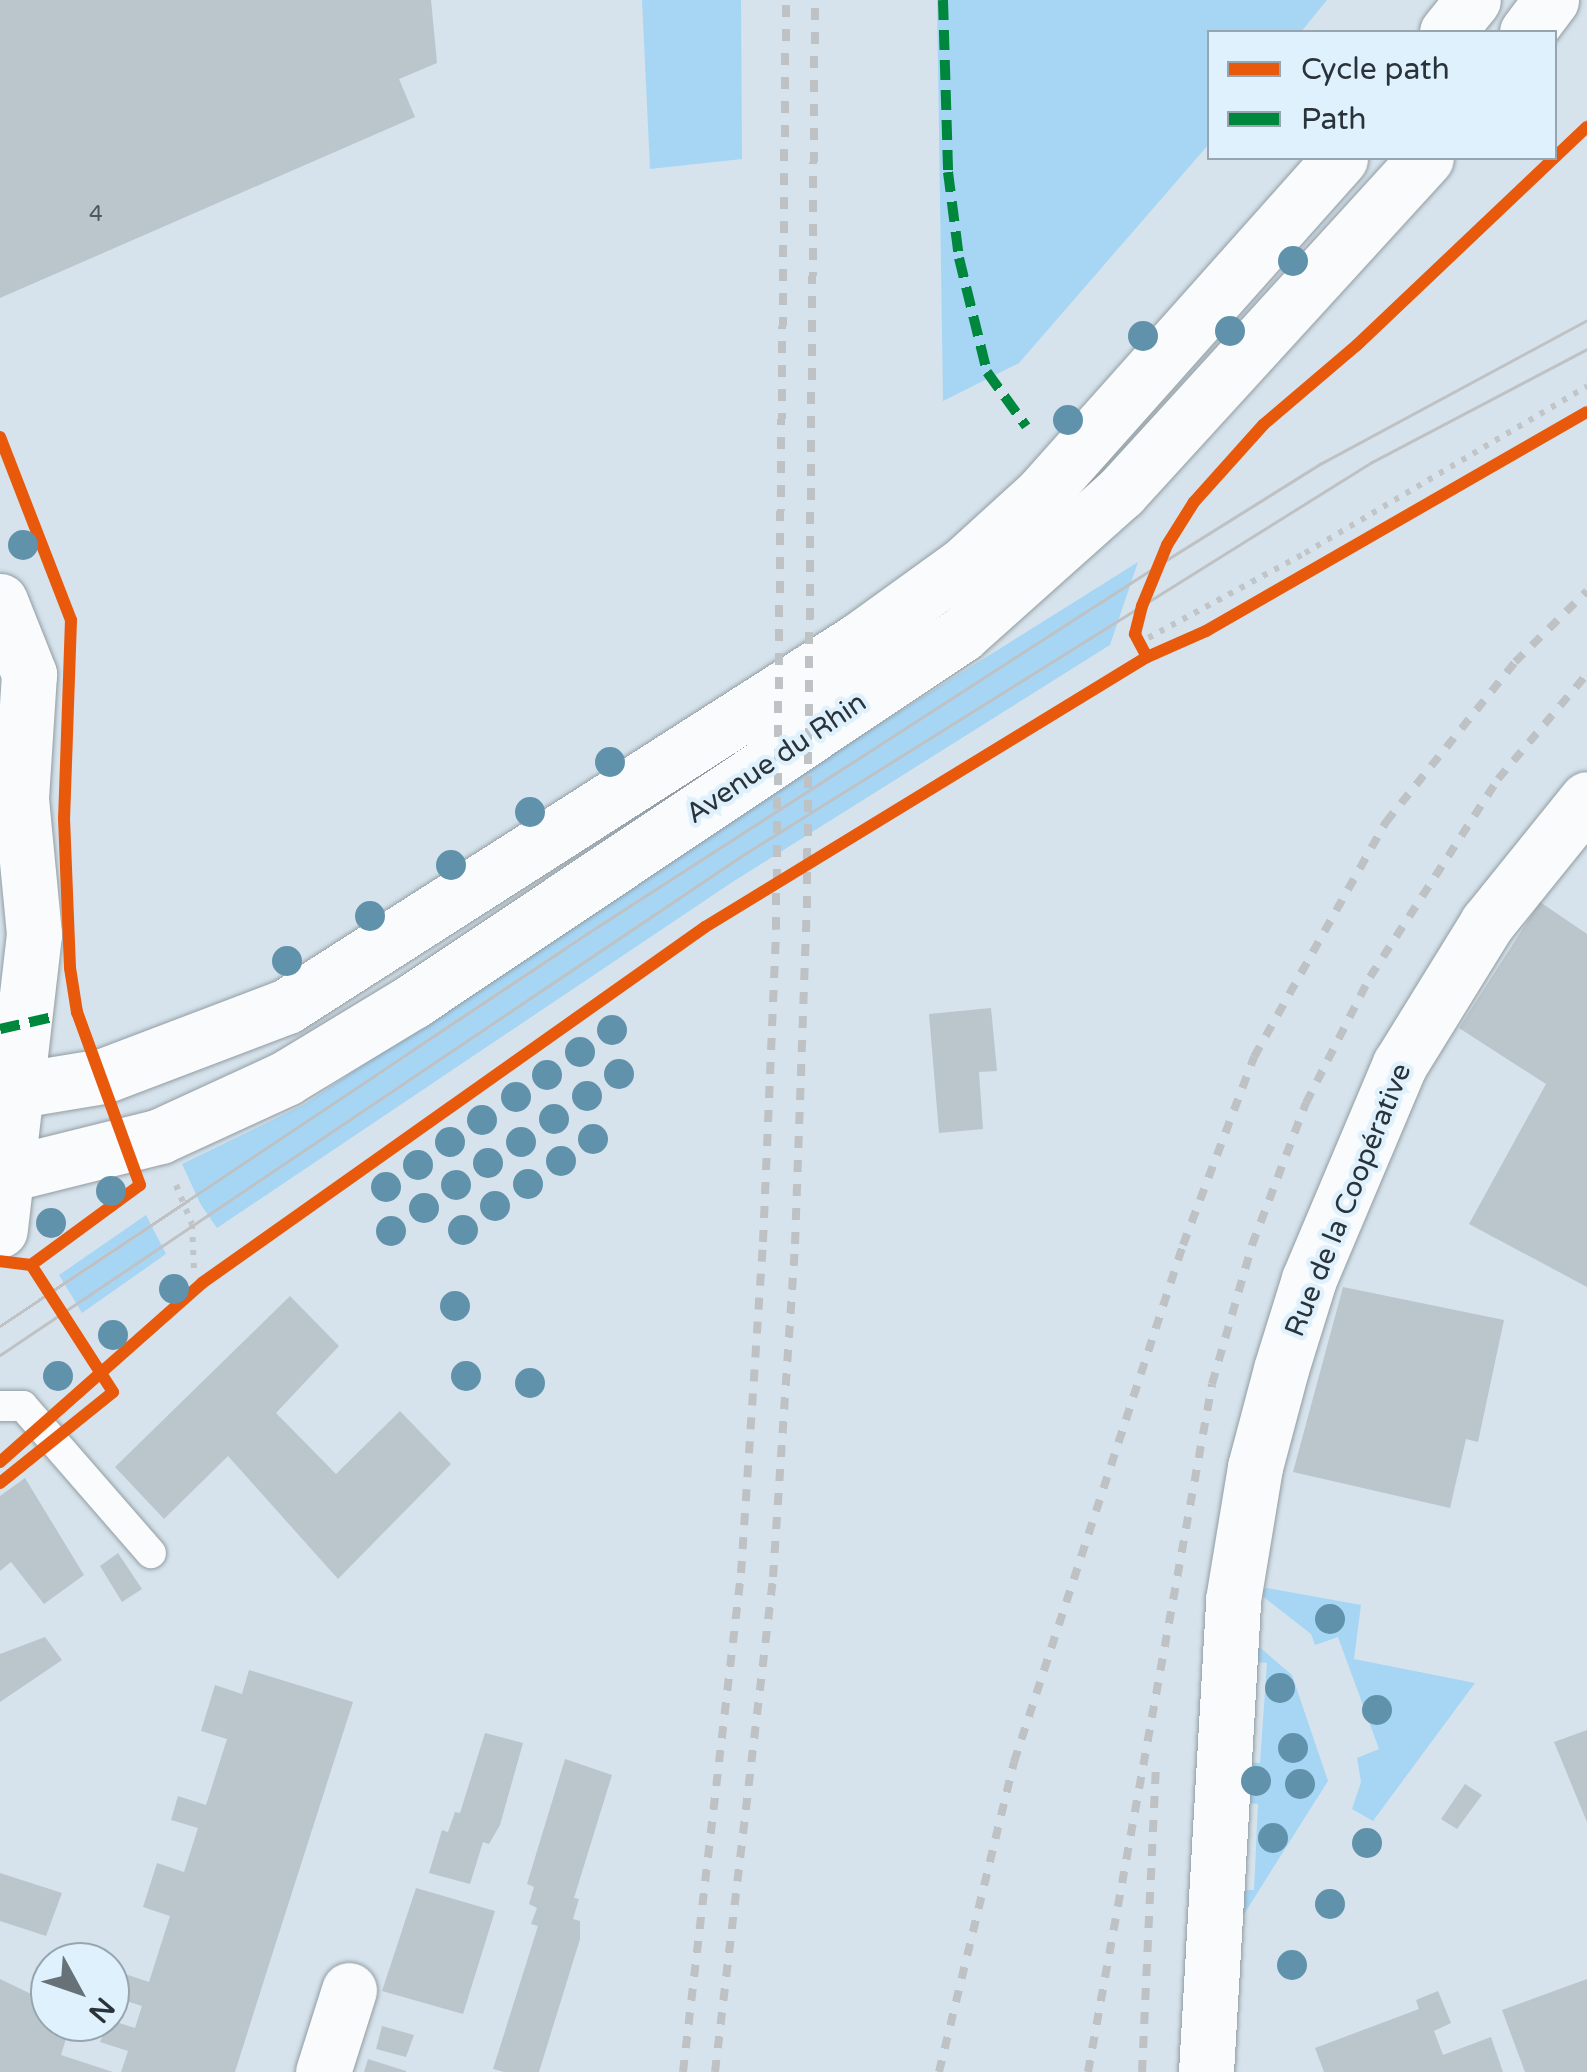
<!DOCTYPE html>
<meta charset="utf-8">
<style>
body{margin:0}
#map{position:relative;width:1587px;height:2072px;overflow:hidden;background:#d6e3ec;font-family:"Varela Round",sans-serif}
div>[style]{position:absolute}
.green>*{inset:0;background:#a7d6f5}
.building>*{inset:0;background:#bbc5cc}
.path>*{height:6px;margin-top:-3px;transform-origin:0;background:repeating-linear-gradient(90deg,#c1c5c8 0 5px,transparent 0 13px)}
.roads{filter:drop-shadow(0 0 2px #929ca2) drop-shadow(0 0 2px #929ca2)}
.service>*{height:30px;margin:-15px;padding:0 15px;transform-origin:15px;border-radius:15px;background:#f9fbfc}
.minor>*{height:55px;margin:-27.5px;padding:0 27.5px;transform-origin:27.5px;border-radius:27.5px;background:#f9fbfc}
.primary>*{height:55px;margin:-27.5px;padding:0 27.5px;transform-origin:27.5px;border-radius:27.5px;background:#f9fbfc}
.tram>*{height:2.5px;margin:-1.25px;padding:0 1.25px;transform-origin:1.25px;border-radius:1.25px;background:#bfc2c4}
.rail>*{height:8px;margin-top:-4px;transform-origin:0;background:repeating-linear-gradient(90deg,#bfc2c4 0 12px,transparent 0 24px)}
.quiet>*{height:10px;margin-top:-5px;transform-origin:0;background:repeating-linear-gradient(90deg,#00873e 0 20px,transparent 0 30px)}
.cycleway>*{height:12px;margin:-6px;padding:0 6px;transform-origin:6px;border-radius:6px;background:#e8590c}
.trees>*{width:30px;height:30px;margin:-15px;border-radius:50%;background:#6092ab}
span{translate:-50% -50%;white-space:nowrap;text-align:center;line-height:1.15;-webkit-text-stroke:9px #dff1fd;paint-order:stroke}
.number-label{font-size:22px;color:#4e585e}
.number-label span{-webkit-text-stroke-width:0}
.street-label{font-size:28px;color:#2a3339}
.legend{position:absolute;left:1207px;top:30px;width:350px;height:130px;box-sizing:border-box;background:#dff1fd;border:2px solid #97a5af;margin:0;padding:12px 18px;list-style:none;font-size:30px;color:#2a3339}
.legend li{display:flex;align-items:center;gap:20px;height:50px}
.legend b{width:50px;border:2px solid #97a5af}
.north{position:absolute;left:30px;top:1942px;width:100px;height:100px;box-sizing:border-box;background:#dff1fd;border:2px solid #97a5af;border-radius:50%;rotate:130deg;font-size:28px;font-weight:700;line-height:40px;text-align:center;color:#2a3339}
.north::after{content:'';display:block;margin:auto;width:35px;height:45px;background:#667178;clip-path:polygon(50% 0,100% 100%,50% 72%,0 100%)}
</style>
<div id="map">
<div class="green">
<i style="clip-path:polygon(642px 0,741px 0,742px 159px,650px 169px)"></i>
<i style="clip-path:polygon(937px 0,1327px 0,1301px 32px,1210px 32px,1209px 144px,1019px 363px,943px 401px)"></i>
<i style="clip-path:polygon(1138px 562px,1110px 645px,731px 883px,217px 1228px,201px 1205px,182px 1164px,305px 1104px,731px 817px)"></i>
<i style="clip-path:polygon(146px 1215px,166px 1254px,82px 1313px,59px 1275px)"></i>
<i style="clip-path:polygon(1267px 1588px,1361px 1605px,1354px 1659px,1475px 1683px,1373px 1821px,1352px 1809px,1361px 1782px,1357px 1758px,1379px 1749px,1338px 1637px,1315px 1645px,1311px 1634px,1256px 1591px)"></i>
<i style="clip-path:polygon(1250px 1639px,1292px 1675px,1328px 1781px,1232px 1933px,1234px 1890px,1254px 1890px,1258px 1804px,1238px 1802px,1240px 1762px,1260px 1763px,1267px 1663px,1248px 1661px)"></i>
</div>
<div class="building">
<i style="clip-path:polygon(0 0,431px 0,437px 63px,399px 79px,415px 117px,0 298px)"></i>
<i style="clip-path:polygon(1540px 902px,1587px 934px,1587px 1287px,1469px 1224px,1546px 1084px,1459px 1028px)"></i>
<i style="clip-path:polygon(991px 1008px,997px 1071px,979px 1072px,983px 1129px,939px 1133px,929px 1014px)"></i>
<i style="clip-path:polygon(1343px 1287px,1504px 1320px,1478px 1442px,1466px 1439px,1450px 1508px,1293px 1472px)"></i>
<i style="clip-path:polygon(290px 1296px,339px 1346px,276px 1413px,336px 1474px,400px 1411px,451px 1464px,338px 1579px,228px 1456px,164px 1519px,115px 1467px)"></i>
<i style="clip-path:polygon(25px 1478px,84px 1575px,44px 1604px,11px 1562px,0 1571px,0 1496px)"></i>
<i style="clip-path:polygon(118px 1553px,142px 1589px,122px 1602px,100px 1566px)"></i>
<i style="clip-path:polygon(45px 1637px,62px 1660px,0 1702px,0 1654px)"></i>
<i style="clip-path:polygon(249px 1670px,353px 1702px,272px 1955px,235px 2072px,121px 2072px,128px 2051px,100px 2042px,110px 2020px,135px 2028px,142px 2006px,114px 1997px,122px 1973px,149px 1982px,170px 1916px,143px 1907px,157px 1863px,184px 1872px,198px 1828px,171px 1820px,178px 1796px,206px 1805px,227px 1739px,201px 1731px,215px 1685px,242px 1694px)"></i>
<i style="clip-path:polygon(1587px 1730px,1587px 1822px,1554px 1742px)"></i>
<i style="clip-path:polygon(485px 1733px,523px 1743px,500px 1825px,489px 1844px,483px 1842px,470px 1884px,429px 1873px,442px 1830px,448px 1832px,455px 1812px,460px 1813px)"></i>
<i style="clip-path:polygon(565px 1759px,612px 1775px,574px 1898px,579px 1899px,573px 1919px,580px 1921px,580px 1939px,539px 2072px,504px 2072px,493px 2069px,538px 1926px,531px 1924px,537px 1908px,529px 1904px,534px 1887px,527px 1884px)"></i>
<i style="clip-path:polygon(1465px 1784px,1482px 1795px,1457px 1829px,1441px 1819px)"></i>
<i style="clip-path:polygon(0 1873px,62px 1893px,46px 1936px,0 1921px)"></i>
<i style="clip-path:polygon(416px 1888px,495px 1911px,463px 2014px,382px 1991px)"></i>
<i style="clip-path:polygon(0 1979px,50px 2003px,50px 2022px,71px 2022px,61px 2055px,113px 2072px,0 2072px)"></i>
<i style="clip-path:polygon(1587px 1979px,1587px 2072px,1525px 2072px,1502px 2010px)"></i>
<i style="clip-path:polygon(1438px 1991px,1451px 2023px,1434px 2031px,1443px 2055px,1491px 2037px,1503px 2072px,1324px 2072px,1315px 2048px,1419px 2009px,1416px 2000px)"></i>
<i style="clip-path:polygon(382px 2026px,414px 2035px,406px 2057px,376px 2049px)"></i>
<i style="clip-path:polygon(368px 2059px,406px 2071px,406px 2072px,364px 2072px)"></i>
</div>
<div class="path">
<i style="left:1357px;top:345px;width:123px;rotate:139.6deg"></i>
<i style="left:1263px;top:425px;width:103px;rotate:131.9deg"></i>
<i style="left:1194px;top:502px;width:51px;rotate:122.1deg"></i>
<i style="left:1167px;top:545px;width:66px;rotate:112.3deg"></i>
<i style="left:1142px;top:606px;width:38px;rotate:97deg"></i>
<i style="left:1137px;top:644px;width:191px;rotate:-28.4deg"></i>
<i style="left:1305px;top:553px;width:328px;rotate:-30.6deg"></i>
<i style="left:176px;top:1185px;width:42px;rotate:67.7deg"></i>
<i style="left:192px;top:1224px;width:46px;rotate:87.5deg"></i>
</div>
<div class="roads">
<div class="service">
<i style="left:0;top:1406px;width:23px"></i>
<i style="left:23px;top:1406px;width:195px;rotate:49deg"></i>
</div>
<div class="minor">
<i style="left:0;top:601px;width:79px;rotate:68.3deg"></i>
<i style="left:29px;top:674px;width:125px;rotate:93.7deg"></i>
<i style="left:21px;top:799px;width:136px;rotate:84.5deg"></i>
<i style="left:34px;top:934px;width:298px;rotate:96.6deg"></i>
<i style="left:323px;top:2072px;width:86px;rotate:-72.4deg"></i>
<i style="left:1206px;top:2072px;width:473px;rotate:-86.7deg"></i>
<i style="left:1233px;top:1600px;width:135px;rotate:-80.6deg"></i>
<i style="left:1255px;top:1467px;width:101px;rotate:-75.1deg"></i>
<i style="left:1281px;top:1369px;width:94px;rotate:-72.7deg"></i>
<i style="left:1309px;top:1279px;width:233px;rotate:-67.1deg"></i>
<i style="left:1400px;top:1064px;width:166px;rotate:-58.3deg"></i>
<i style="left:1487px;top:923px;width:159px;rotate:-51.1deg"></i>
</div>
<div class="primary">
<i style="left:1447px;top:32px;width:41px;rotate:-50.9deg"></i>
<i style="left:1527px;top:32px;width:40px;rotate:-53deg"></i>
<i style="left:0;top:1093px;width:104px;rotate:-9.4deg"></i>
<i style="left:103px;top:1076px;width:197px;rotate:-20.8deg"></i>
<i style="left:287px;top:1006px;width:679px;rotate:-32.61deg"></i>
<i style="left:859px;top:640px;width:128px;rotate:-35.8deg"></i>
<i style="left:963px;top:565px;width:107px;rotate:-42.3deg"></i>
<i style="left:1042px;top:493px;width:448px;rotate:-48.3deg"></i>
<i style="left:0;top:1176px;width:165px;rotate:-14deg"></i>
<i style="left:160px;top:1136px;width:139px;rotate:-24.7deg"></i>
<i style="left:286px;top:1078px;width:149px;rotate:-31.2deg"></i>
<i style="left:413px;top:1001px;width:660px;rotate:-33.76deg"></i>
<i style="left:962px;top:634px;width:213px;rotate:-41.8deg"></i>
<i style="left:1121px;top:492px;width:452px;rotate:-47.6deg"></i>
</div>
</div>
<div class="tram">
<i style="left:0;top:1326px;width:714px;rotate:-33.76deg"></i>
<i style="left:594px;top:929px;width:673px;rotate:-32.82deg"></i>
<i style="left:1160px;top:564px;width:189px;rotate:-32deg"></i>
<i style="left:1320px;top:464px;width:303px;rotate:-28.3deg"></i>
<i style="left:0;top:1355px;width:896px;rotate:-33.94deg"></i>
<i style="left:743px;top:855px;width:742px;rotate:-32deg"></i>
<i style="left:1372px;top:462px;width:243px;rotate:-27.7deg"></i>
</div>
<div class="rail">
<i style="left:683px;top:2072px;width:502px;rotate:-83.37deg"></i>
<i style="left:741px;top:1573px;width:332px;rotate:-86.2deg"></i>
<i style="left:763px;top:1242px;width:313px;rotate:-87.6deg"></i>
<i style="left:776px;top:929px;width:929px;rotate:-89.38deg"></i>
<i style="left:715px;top:2072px;width:498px;rotate:-83.3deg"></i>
<i style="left:773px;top:1577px;width:334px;rotate:-86.2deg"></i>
<i style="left:795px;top:1244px;width:336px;rotate:-88deg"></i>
<i style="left:807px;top:908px;width:908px;rotate:-89.5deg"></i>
<i style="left:939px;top:2072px;width:319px;rotate:-76.4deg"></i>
<i style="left:1014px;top:1762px;width:544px;rotate:-71.9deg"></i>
<i style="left:1183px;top:1245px;width:201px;rotate:-69.3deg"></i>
<i style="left:1254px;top:1057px;width:270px;rotate:-60.7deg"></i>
<i style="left:1386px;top:822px;width:206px;rotate:-51.1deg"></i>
<i style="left:1515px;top:662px;width:101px;rotate:-44.6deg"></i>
<i style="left:1088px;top:2072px;width:699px;rotate:-79.78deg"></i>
<i style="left:1212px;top:1384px;width:145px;rotate:-73.9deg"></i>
<i style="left:1252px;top:1245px;width:152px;rotate:-69.2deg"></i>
<i style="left:1306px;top:1103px;width:141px;rotate:-63.1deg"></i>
<i style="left:1370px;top:977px;width:236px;rotate:-57.1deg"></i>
<i style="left:1498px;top:779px;width:138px;rotate:-49.7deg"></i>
<i style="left:1142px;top:2072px;width:311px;rotate:-87.4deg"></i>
</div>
<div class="quiet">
<i style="left:943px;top:0;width:172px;rotate:88.3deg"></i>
<i style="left:948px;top:172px;width:87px;rotate:82.7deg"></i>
<i style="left:959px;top:258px;width:117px;rotate:76.2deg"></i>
<i style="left:987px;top:372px;width:67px;rotate:54.2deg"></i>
<i style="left:0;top:1029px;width:58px;rotate:-12.8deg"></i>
</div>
<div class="cycleway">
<i style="left:0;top:437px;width:196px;rotate:68.8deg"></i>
<i style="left:71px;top:620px;width:198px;rotate:92deg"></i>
<i style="left:64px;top:818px;width:150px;rotate:87.7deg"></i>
<i style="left:70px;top:968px;width:45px;rotate:81deg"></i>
<i style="left:77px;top:1012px;width:184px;rotate:70deg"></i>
<i style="left:140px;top:1185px;width:135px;rotate:143.7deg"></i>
<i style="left:31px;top:1265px;width:31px;rotate:-173deg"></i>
<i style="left:1147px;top:657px;width:26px;rotate:-118deg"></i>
<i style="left:1135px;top:634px;width:29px;rotate:-76deg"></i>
<i style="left:1142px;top:606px;width:66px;rotate:-67.7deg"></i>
<i style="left:1167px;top:545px;width:51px;rotate:-57.9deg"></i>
<i style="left:1194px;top:502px;width:103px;rotate:-48.1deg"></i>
<i style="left:1263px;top:425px;width:123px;rotate:-40.4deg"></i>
<i style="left:1357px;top:345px;width:317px;rotate:-43.5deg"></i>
<i style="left:0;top:1462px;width:270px;rotate:-41.5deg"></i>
<i style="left:202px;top:1283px;width:616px;rotate:-35.29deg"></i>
<i style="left:705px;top:927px;width:518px;rotate:-31.42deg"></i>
<i style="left:1147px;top:657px;width:64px;rotate:-23.8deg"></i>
<i style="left:1206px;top:631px;width:439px;rotate:-29.9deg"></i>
<i style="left:0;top:1483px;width:145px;rotate:-38.8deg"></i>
<i style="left:113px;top:1392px;width:151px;rotate:-122.8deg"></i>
</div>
<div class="trees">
<i style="left:1293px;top:261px"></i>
<i style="left:1230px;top:331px"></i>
<i style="left:1143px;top:336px"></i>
<i style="left:1068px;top:420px"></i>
<i style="left:23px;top:545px"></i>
<i style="left:610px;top:762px"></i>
<i style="left:530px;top:812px"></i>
<i style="left:451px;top:865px"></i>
<i style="left:370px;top:916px"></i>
<i style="left:287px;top:961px"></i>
<i style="left:612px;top:1030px"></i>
<i style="left:580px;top:1052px"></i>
<i style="left:619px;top:1074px"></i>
<i style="left:547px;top:1075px"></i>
<i style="left:587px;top:1096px"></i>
<i style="left:516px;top:1097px"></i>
<i style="left:554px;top:1119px"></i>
<i style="left:482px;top:1120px"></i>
<i style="left:593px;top:1139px"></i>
<i style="left:450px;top:1142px"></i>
<i style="left:521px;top:1142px"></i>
<i style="left:561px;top:1161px"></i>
<i style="left:488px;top:1163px"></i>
<i style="left:418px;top:1165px"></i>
<i style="left:528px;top:1184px"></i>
<i style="left:456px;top:1185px"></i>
<i style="left:386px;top:1187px"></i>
<i style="left:111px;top:1191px"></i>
<i style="left:495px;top:1206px"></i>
<i style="left:424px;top:1208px"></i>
<i style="left:51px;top:1223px"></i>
<i style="left:463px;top:1230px"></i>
<i style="left:391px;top:1231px"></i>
<i style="left:174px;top:1289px"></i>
<i style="left:455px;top:1306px"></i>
<i style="left:113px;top:1335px"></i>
<i style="left:58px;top:1376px"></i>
<i style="left:466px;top:1376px"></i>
<i style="left:530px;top:1383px"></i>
<i style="left:1330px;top:1619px"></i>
<i style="left:1280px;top:1688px"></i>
<i style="left:1377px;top:1710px"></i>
<i style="left:1293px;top:1748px"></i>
<i style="left:1256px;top:1781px"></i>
<i style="left:1300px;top:1784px"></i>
<i style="left:1273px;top:1838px"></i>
<i style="left:1367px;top:1843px"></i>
<i style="left:1330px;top:1904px"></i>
<i style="left:1292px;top:1965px"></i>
</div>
<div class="number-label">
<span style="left:96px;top:215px">4</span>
</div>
<div class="street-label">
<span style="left:776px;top:758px;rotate:-34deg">Avenue du Rhin</span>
<span style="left:1348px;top:1200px;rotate:-68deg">Rue de la Coopérative</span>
</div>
<ul class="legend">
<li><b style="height:12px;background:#e8590c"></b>Cycle path</li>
<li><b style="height:12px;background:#00873e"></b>Path</li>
</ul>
<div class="north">N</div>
</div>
